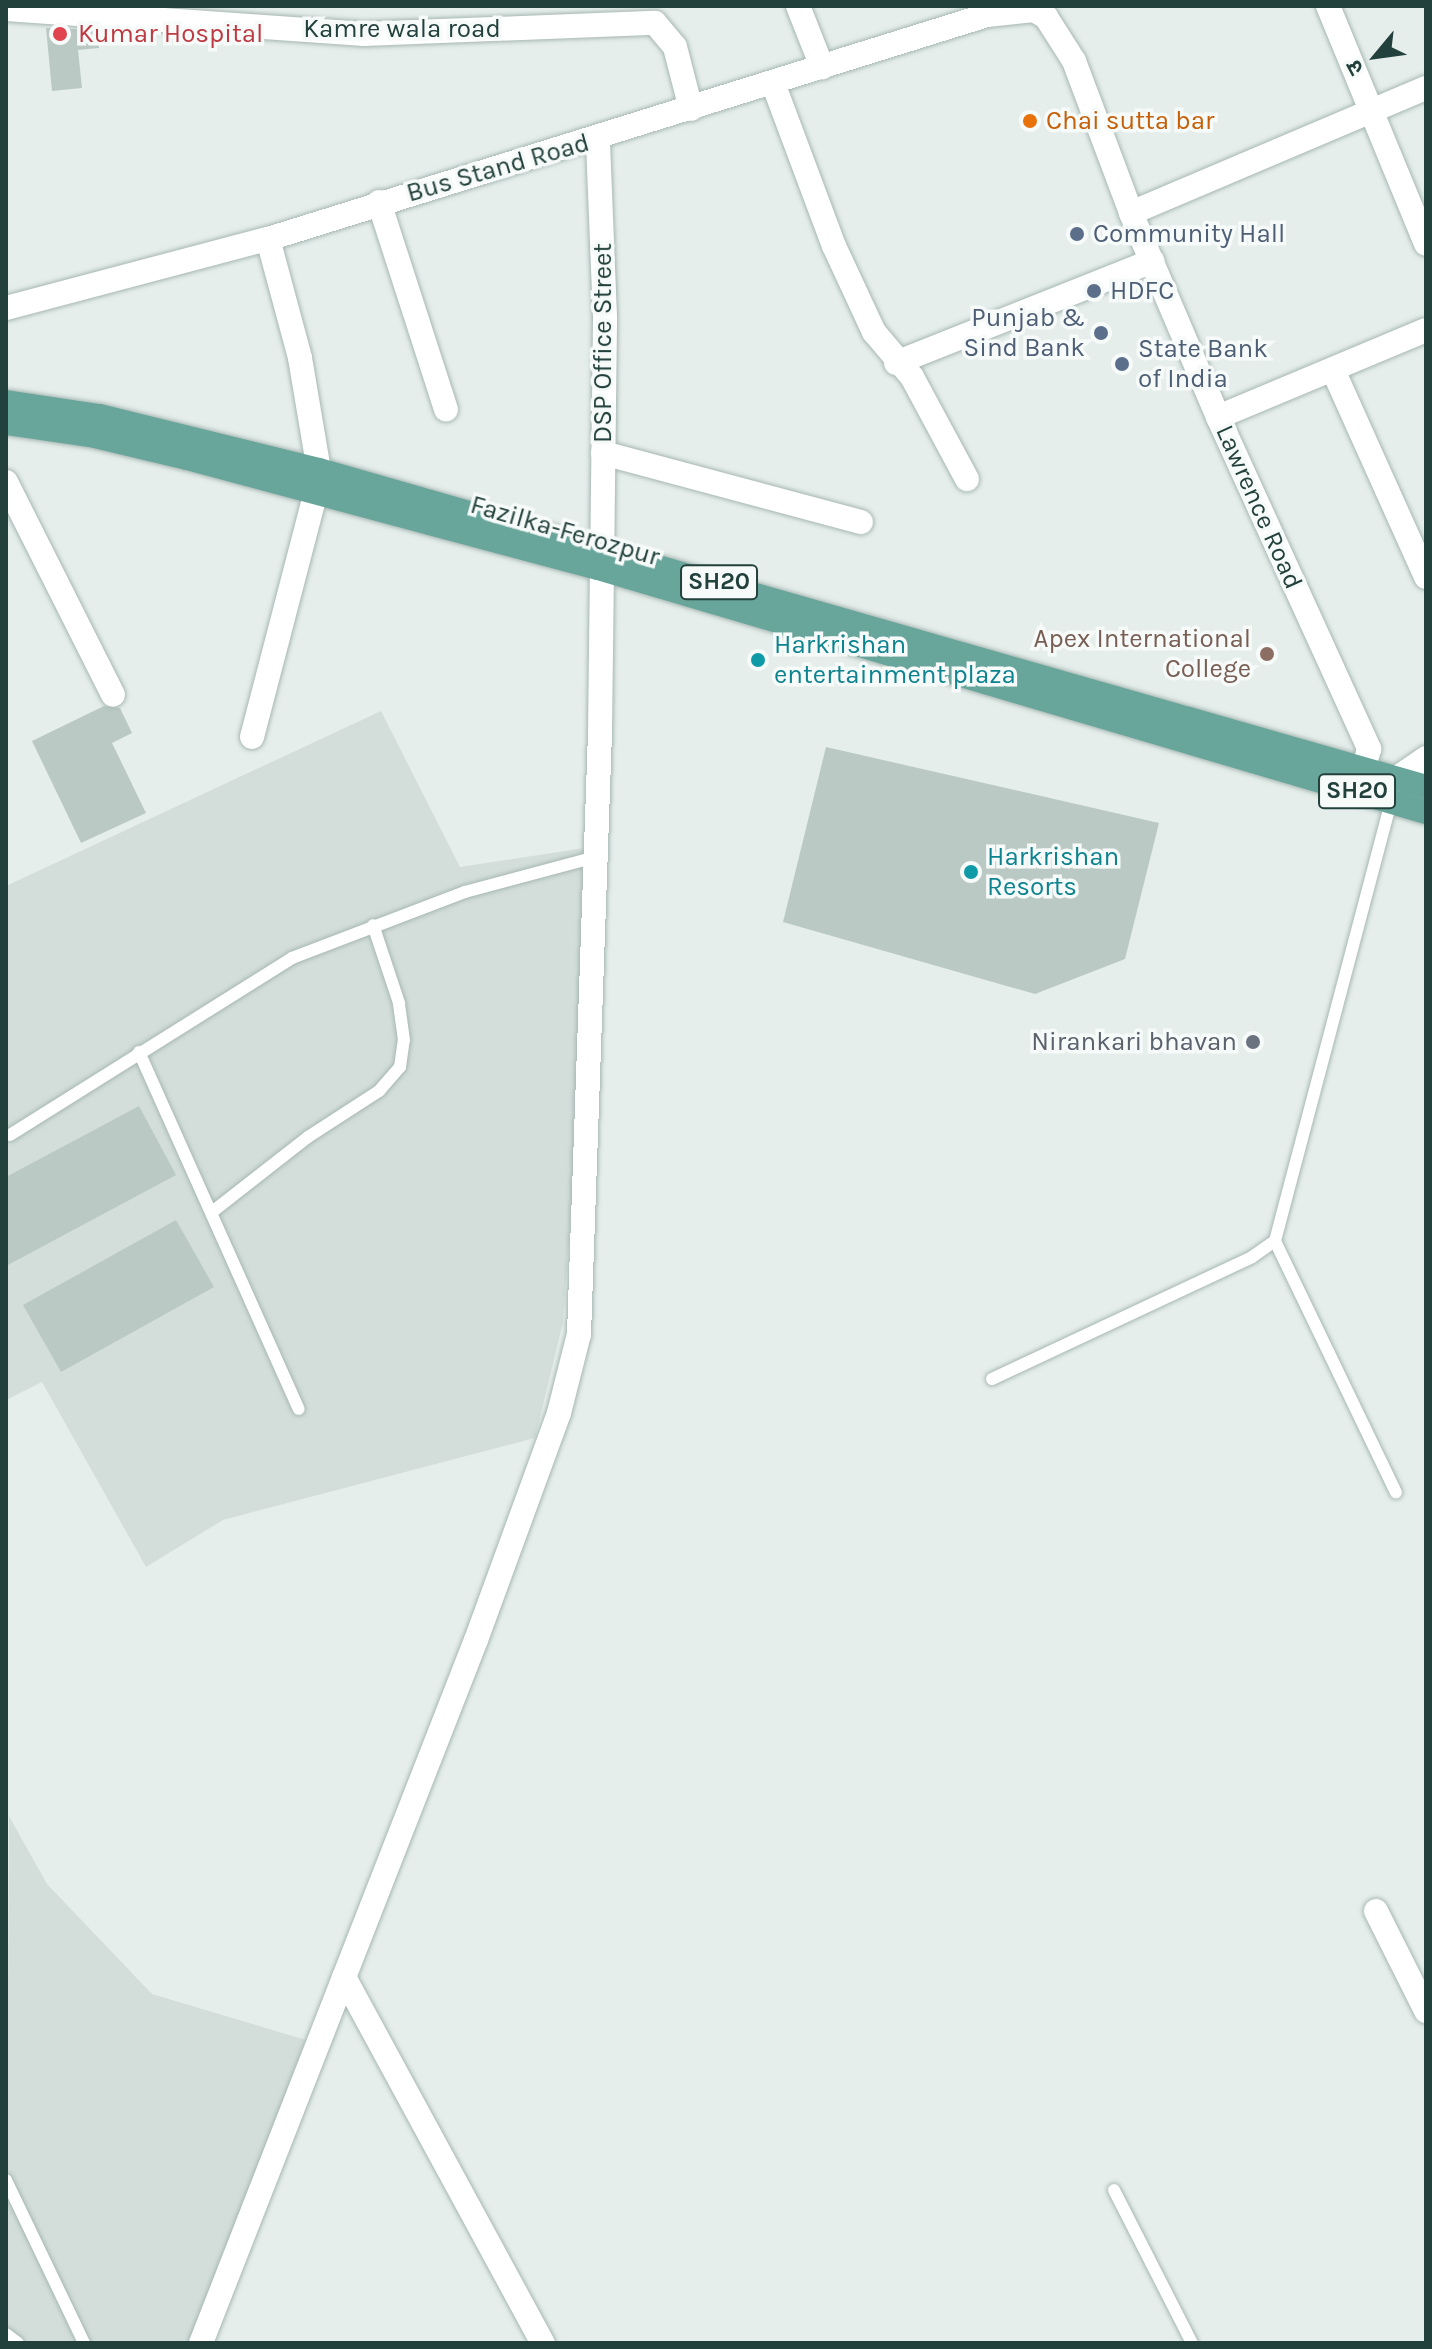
<!DOCTYPE html>
<meta charset="utf-8">
<style>
body{margin:0}
#map{position:relative;width:1432px;height:2349px;overflow:hidden;background:#e5eeeb;font-family:Karla,"Noto Sans Devanagari",sans-serif}
div>[style]{position:absolute}
.built>*{inset:0;background:#d3deda}
.building>*{inset:0;background:#bac9c4}
.roads{filter:drop-shadow(0 0 2px #a7b7b3) drop-shadow(0 0 2px #a7b7b3)}
.lane>*{height:12px;margin:-6px;padding:0 6px;transform-origin:6px;border-radius:6px;background:#fff}
.street>*{height:24px;margin:-12px;padding:0 12px;transform-origin:12px;border-radius:12px;background:#fff}
.primary>*{height:24px;margin:-12px;padding:0 12px;transform-origin:12px;border-radius:12px;background:#68a59b}
.dots>*{width:22px;height:22px;translate:-50% -50%;box-sizing:border-box;border:4px solid #f6faf9;border-radius:50%}
span{translate:-50% -50%;white-space:nowrap;text-align:center;line-height:1.15;-webkit-text-stroke:7px #f6faf9;paint-order:stroke}
.shield-label span{padding:2px 6px;background:#f6faf9;border:2px solid;border-radius:6px;-webkit-text-stroke-width:0}
.shield-label{font-size:24px;color:#23413c;font-weight:700}
.street-label{font-size:26px;color:#23413c}
.health-label{font-size:26px;color:#be3a42}
.left{translate:0 -50%;text-align:left}
.food-label{font-size:26px;color:#c56008}
.service-label{font-size:26px;color:#4e5e75}
.right{translate:-100% -50%;text-align:right}
.education-label{font-size:26px;color:#785e54}
.culture-label{font-size:26px;color:#0d838f}
.worship-label{font-size:26px;color:#5b616d}
.frame{position:absolute;inset:0;border:8px solid #23413c;pointer-events:none}
.north{position:absolute;left:1336px;top:16px;width:80px;height:80px;-webkit-text-stroke:6px #f6faf9;paint-order:stroke;rotate:241deg;font-size:22px;font-weight:700;line-height:32px;text-align:center;color:#23413c}
.north::after{content:'';display:block;margin:auto;width:28px;height:36px;background:#23413c;clip-path:polygon(50% 0,100% 100%,50% 72%,0 100%)}
</style>
<div id="map">
<div class="built">
<i style="clip-path:polygon(381px 711px,460px 867px,597px 846px,563px 1322px,535px 1438px,223px 1520px,146px 1567px,42px 1382px,6px 1400px,6px 886px)"></i>
<i style="clip-path:polygon(9px 1816px,47px 1884px,152px 1994px,306px 2040px,191px 2343px,6px 2343px)"></i>
</div>
<div class="building">
<i style="clip-path:polygon(46px 28px,98px 30px,99px 48px,78px 50px,82px 88px,52px 91px)"></i>
<i style="clip-path:polygon(104px 706px,120px 708px,132px 733px,112px 743px,146px 813px,81px 843px,32px 741px)"></i>
<i style="clip-path:polygon(826px 747px,1159px 823px,1125px 959px,1035px 994px,783px 922px)"></i>
<i style="clip-path:polygon(139px 1106px,176px 1175px,6px 1266px,6px 1177px)"></i>
<i style="clip-path:polygon(176px 1220px,214px 1287px,61px 1372px,23px 1305px)"></i>
</div>
<div class="roads">
<div class="lane">
<i style="left:139px;top:1052px;width:391px;rotate:65.9deg"></i>
<i style="left:10px;top:1135px;width:333px;rotate:-32.1deg"></i>
<i style="left:292px;top:958px;width:185px;rotate:-20.9deg"></i>
<i style="left:465px;top:892px;width:136px;rotate:-15deg"></i>
<i style="left:212px;top:1212px;width:122px;rotate:-38deg"></i>
<i style="left:308px;top:1137px;width:85px;rotate:-32.9deg"></i>
<i style="left:379px;top:1091px;width:32px;rotate:-49deg"></i>
<i style="left:400px;top:1067px;width:27px;rotate:-82deg"></i>
<i style="left:404px;top:1040px;width:37px;rotate:-98deg"></i>
<i style="left:399px;top:1003px;width:82px;rotate:-108.4deg"></i>
<i style="left:1275px;top:1241px;width:279px;rotate:64.3deg"></i>
<i style="left:992px;top:1379px;width:287px;rotate:-25.1deg"></i>
<i style="left:1252px;top:1257px;width:28px;rotate:-35deg"></i>
<i style="left:1275px;top:1241px;width:455px;rotate:-75.2deg"></i>
<i style="left:6px;top:2180px;width:181px;rotate:64.4deg"></i>
<i style="left:1114px;top:2190px;width:172px;rotate:63deg"></i>
<i style="left:6px;top:2334px;width:15px;rotate:37deg"></i>
</div>
<div class="street">
<i style="left:798px;top:6px;width:66px;rotate:68.5deg"></i>
<i style="left:1328px;top:6px;width:257px;rotate:67.6deg"></i>
<i style="left:6px;top:9px;width:359px;rotate:4deg"></i>
<i style="left:364px;top:34px;width:291px;rotate:-2.2deg"></i>
<i style="left:655px;top:23px;width:31px;rotate:50deg"></i>
<i style="left:675px;top:47px;width:64px;rotate:75.5deg"></i>
<i style="left:773px;top:83px;width:174px;rotate:69.5deg"></i>
<i style="left:834px;top:246px;width:95px;rotate:65.1deg"></i>
<i style="left:874px;top:332px;width:59px;rotate:49.8deg"></i>
<i style="left:912px;top:377px;width:116px;rotate:61.7deg"></i>
<i style="left:379px;top:202px;width:218px;rotate:72.1deg"></i>
<i style="left:1131px;top:213px;width:320px;rotate:-23deg"></i>
<i style="left:268px;top:239px;width:123px;rotate:74.9deg"></i>
<i style="left:300px;top:358px;width:114px;rotate:80.4deg"></i>
<i style="left:6px;top:308px;width:271px;rotate:-14.8deg"></i>
<i style="left:268px;top:239px;width:753px;rotate:-17.3deg"></i>
<i style="left:987px;top:15px;width:47px;rotate:-6.1deg"></i>
<i style="left:1034px;top:10px;width:14px;rotate:30deg"></i>
<i style="left:1046px;top:17px;width:52px;rotate:57.5deg"></i>
<i style="left:1074px;top:61px;width:162px;rotate:69.4deg"></i>
<i style="left:1131px;top:213px;width:222px;rotate:66.9deg"></i>
<i style="left:1218px;top:417px;width:365px;rotate:65.5deg"></i>
<i style="left:1369px;top:749px;width:41px;rotate:105.4deg"></i>
<i style="left:896px;top:363px;width:276px;rotate:-21.7deg"></i>
<i style="left:1333px;top:370px;width:227px;rotate:65.8deg"></i>
<i style="left:1218px;top:417px;width:225px;rotate:-22.7deg"></i>
<i style="left:603px;top:453px;width:267px;rotate:15deg"></i>
<i style="left:6px;top:482px;width:238px;rotate:63.3deg"></i>
<i style="left:252px;top:737px;width:253px;rotate:-75.4deg"></i>
<i style="left:1384px;top:787px;width:51px;rotate:-34.6deg"></i>
<i style="left:1376px;top:1911px;width:112px;rotate:63.4deg"></i>
<i style="left:344px;top:1977px;width:417px;rotate:61.5deg"></i>
<i style="left:201px;top:2343px;width:755px;rotate:-68.64deg"></i>
<i style="left:476px;top:1640px;width:242px;rotate:-69.9deg"></i>
<i style="left:559px;top:1413px;width:81px;rotate:-75.8deg"></i>
<i style="left:579px;top:1334px;width:602px;rotate:-88deg"></i>
<i style="left:600px;top:732px;width:415px;rotate:-89.3deg"></i>
<i style="left:605px;top:317px;width:178px;rotate:-92.3deg"></i>
</div>
<div class="primary">
<i style="left:6px;top:402px;width:94px;rotate:8.6deg"></i>
<i style="left:99px;top:416px;width:227px;rotate:13.8deg"></i>
<i style="left:319px;top:470px;width:1151px;rotate:15.98deg"></i>
<i style="left:6px;top:423px;width:90px;rotate:8.3deg"></i>
<i style="left:95px;top:436px;width:95px;rotate:13.4deg"></i>
<i style="left:187px;top:458px;width:425px;rotate:15deg"></i>
<i style="left:598px;top:568px;width:863px;rotate:16.42deg"></i>
</div>
</div>
<div class="dots">
<i style="left:60px;top:34px;background:#e0444e"></i>
<i style="left:1030px;top:121px;background:#e8710a"></i>
<i style="left:1077px;top:234px;background:#5c6f8a"></i>
<i style="left:1094px;top:291px;background:#5c6f8a"></i>
<i style="left:1101px;top:333px;background:#5c6f8a"></i>
<i style="left:1122px;top:364px;background:#5c6f8a"></i>
<i style="left:1267px;top:654px;background:#8d6e63"></i>
<i style="left:758px;top:660px;background:#0f9aa8"></i>
<i style="left:971px;top:872px;background:#0f9aa8"></i>
<i style="left:1253px;top:1042px;background:#6b7280"></i>
</div>
<div class="shield-label">
<span style="left:719px;top:582px">SH20</span>
<span style="left:1357px;top:791px">SH20</span>
</div>
<div class="street-label">
<span style="left:402px;top:29px">Kamre wala road</span>
<span style="left:498px;top:168px;rotate:-16deg">Bus Stand Road</span>
<span style="left:603px;top:343px;rotate:-90deg">DSP Office Street</span>
<span style="left:1259px;top:507px;rotate:66deg">Lawrence Road</span>
<span style="left:565px;top:531px;rotate:16deg">Fazilka-Ferozpur</span>
</div>
<div class="health-label">
<span class="left" style="left:78px;top:34px">Kumar Hospital</span>
</div>
<div class="food-label">
<span class="left" style="left:1046px;top:121px">Chai sutta bar</span>
</div>
<div class="service-label">
<span class="left" style="left:1093px;top:234px">Community Hall</span>
<span class="left" style="left:1110px;top:291px">HDFC</span>
<span class="right" style="left:1085px;top:333px">Punjab &amp;<br>Sind Bank</span>
<span class="left" style="left:1138px;top:364px">State Bank<br>of India</span>
</div>
<div class="education-label">
<span class="right" style="left:1251px;top:654px">Apex International<br>College</span>
</div>
<div class="culture-label">
<span class="left" style="left:774px;top:660px">Harkrishan<br>entertainment plaza</span>
<span class="left" style="left:987px;top:872px">Harkrishan<br>Resorts</span>
</div>
<div class="worship-label">
<span class="right" style="left:1237px;top:1042px">Nirankari bhavan</span>
</div>
<div class="frame"></div>
<div class="north">उ</div>
</div>
